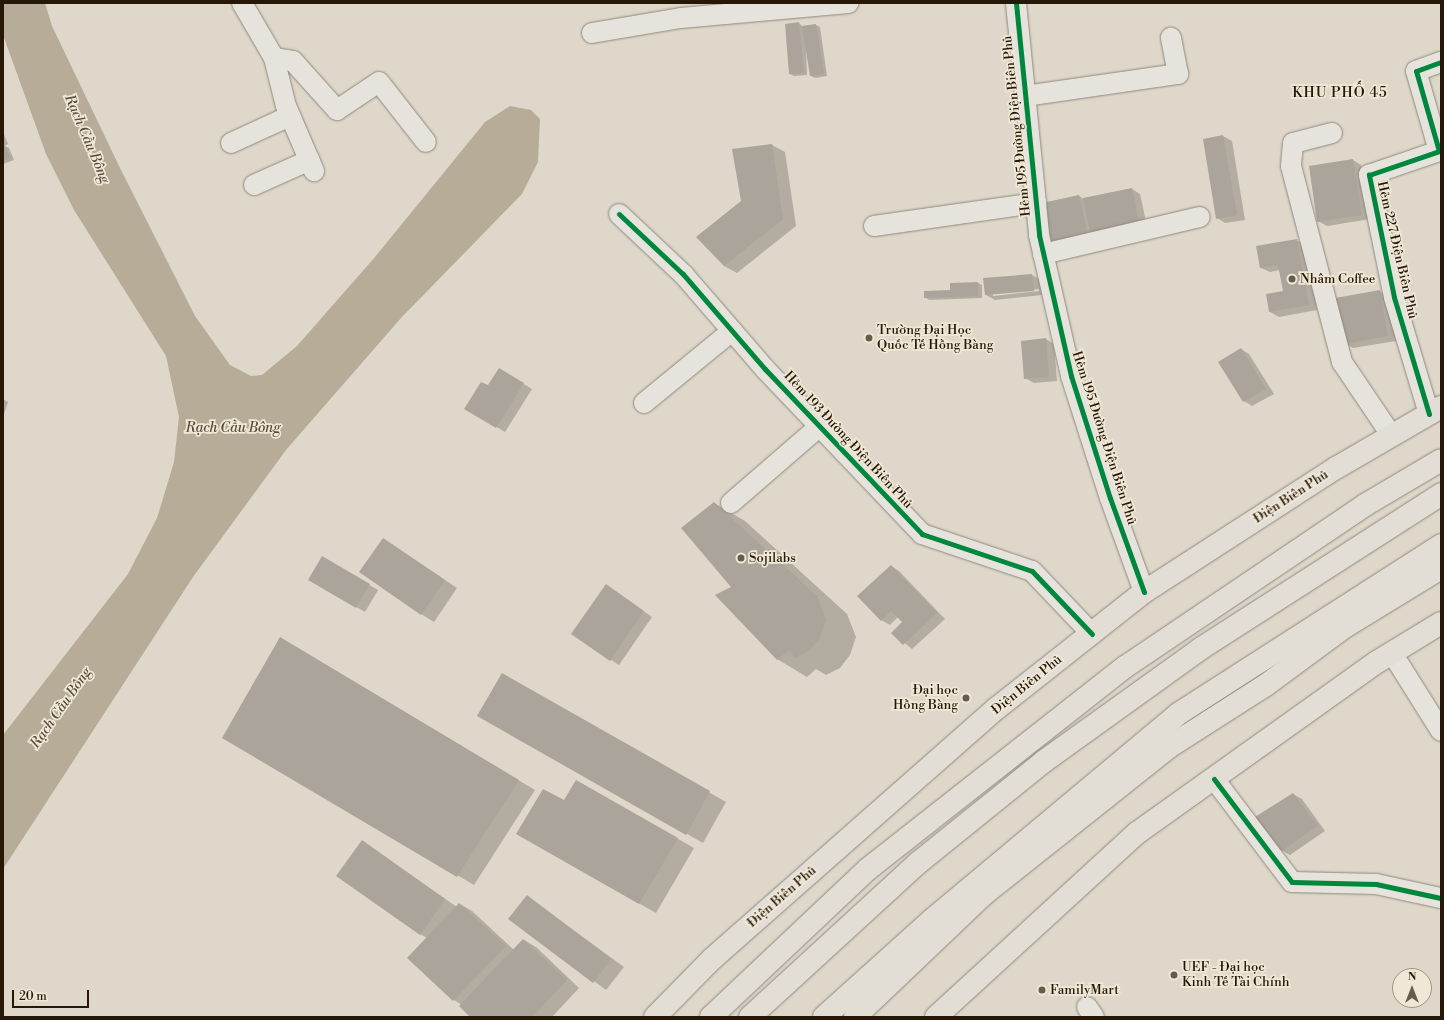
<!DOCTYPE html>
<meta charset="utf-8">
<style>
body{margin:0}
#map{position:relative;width:1444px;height:1020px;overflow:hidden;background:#dfd8ca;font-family:"Libre Bodoni",serif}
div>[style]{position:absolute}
.water>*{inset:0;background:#b6ac98}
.shadow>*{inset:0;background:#0003}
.building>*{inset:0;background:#aaa49a}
.roads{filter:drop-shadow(0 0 1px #8e887e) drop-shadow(0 0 1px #8e887e)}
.street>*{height:20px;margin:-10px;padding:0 10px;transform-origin:10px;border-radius:10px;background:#e6e3dc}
.primary>*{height:22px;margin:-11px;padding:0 11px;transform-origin:11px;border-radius:11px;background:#e2ded6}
.highway>*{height:22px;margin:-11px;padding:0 11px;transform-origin:11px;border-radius:11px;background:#e2ded6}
.cycleway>*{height:5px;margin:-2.5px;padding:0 2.5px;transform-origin:2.5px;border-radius:2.5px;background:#00873e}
.dots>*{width:11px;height:11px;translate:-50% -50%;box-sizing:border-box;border:2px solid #efe8d7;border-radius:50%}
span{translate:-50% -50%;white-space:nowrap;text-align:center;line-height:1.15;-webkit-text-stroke:3.5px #efe8d7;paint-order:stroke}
.street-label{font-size:13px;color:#261707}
.poi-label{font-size:13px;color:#261707}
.left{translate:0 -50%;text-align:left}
.right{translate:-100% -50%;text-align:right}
.neighbourhood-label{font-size:14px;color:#261707;letter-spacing:1px}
.water-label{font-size:14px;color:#594b38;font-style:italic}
.frame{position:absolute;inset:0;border:4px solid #261707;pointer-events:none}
.north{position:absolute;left:1392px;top:968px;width:40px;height:40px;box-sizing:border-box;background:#efe8d7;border:1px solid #9f9484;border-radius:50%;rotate:0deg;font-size:11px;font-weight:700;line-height:16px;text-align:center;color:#261707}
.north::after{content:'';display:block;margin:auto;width:14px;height:18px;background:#675b4b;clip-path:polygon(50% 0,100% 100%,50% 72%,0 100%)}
.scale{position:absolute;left:12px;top:990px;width:77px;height:18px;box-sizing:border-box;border:2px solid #261707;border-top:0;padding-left:5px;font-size:12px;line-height:14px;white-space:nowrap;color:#261707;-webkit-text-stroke:3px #efe8d7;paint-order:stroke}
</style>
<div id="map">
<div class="water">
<i style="clip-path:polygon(3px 3px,45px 3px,52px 26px,120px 168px,195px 316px,230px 365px,251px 376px,262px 375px,297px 346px,375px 257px,485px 122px,510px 106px,531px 110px,540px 119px,538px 162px,522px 194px,401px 318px,286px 450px,193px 577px,3px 869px,3px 735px,128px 574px,157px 518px,174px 462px,179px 417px,166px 356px,74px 210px,46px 154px,3px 35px)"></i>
</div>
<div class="shadow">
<i style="clip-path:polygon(799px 23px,803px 27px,816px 25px,820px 27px,827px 76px,815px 78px,811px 76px,806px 48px,807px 75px,794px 76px,790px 74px)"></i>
<i style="clip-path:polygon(3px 132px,8px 144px,4px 146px,9px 148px,14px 160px,3px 164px)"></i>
<i style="clip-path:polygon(1223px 136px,1232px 141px,1245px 220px,1225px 223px,1217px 218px)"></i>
<i style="clip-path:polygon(772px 145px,785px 152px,796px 226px,737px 273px,724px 266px,742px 201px)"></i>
<i style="clip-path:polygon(1353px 160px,1361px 165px,1370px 219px,1327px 226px,1318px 221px)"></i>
<i style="clip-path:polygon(1132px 189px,1140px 194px,1147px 226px,1050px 244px,1079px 196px,1084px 199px)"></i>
<i style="clip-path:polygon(1296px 240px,1305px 245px,1317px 310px,1279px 317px,1270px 312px,1267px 295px,1284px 292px,1280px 270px,1270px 272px,1261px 268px)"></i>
<i style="clip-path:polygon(evenodd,1032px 275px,1041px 280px,1042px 295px,995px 300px,986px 295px,1032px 275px,1039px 289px,1039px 291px,993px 296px,993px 294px,1039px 289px)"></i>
<i style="clip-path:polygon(978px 283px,982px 285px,982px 298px,929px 300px,925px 297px)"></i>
<i style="clip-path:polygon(1379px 291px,1388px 296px,1396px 341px,1353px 348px,1344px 343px)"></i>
<i style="clip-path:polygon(1046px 339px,1054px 344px,1057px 381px,1034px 383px,1025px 378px)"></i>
<i style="clip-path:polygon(1241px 349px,1249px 354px,1274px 394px,1252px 406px,1244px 401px)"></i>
<i style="clip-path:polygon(499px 369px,532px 389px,505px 432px,466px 409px,488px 387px)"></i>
<i style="clip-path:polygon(3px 399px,8px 402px,4px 414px,3px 414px)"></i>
<i style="clip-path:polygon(714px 503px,745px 521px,847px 614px,856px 637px,850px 655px,840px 668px,826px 675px,816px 669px,807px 677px,777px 659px,733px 587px)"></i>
<i style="clip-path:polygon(384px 539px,457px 588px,434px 622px,421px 614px)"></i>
<i style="clip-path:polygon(322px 558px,378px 590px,365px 612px,309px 579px)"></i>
<i style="clip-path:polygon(891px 566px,899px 571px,945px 619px,912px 649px,892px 633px,904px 622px,898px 617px,890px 625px,881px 620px)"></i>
<i style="clip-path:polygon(614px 591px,652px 617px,619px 665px,611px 660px)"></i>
<i style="clip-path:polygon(297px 648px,535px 790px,474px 885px,223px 738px)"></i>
<i style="clip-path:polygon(502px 674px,726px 802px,703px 843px,478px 715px)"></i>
<i style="clip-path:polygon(577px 781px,694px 848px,656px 913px,518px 834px,565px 802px)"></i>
<i style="clip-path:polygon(1293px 794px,1302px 799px,1325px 831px,1290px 855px,1281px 850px)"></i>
<i style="clip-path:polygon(362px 841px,457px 907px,460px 904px,472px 911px,514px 950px,524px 940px,536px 947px,579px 988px,552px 1017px,472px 1017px,462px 1005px,454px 1000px,427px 938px,420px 934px)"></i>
<i style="clip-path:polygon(527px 896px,624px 967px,606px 990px,510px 919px)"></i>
</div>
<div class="building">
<i style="clip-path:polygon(799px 22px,804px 73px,789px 74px,785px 24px)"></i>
<i style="clip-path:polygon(816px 24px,824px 74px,810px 76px,802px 26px)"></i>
<i style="clip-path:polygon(1223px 135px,1237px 215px,1216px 219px,1203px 139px)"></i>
<i style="clip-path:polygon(772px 144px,783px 219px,724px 266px,696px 237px,741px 201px,732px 149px)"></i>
<i style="clip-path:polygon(5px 145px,10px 158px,3px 161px,3px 146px)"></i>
<i style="clip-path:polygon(1353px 159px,1362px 215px,1317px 222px,1309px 166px)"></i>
<i style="clip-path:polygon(1132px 188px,1139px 222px,1090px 232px,1083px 198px)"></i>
<i style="clip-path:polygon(1079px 195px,1088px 236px,1049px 245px,1042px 203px)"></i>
<i style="clip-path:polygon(1297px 239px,1309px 305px,1269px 312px,1266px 294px,1283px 291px,1278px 265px,1260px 268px,1256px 246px)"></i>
<i style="clip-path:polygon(1032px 274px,1034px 291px,985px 295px,983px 278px)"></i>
<i style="clip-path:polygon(978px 282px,978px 296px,924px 298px,924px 291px,950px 290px,950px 283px)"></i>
<i style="clip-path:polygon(1380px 290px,1388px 336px,1343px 344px,1335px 298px)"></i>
<i style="clip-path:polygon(1046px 338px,1049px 377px,1024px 379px,1021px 341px)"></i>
<i style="clip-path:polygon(1241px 348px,1266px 389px,1243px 402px,1218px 362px)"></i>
<i style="clip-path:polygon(499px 368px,524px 383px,496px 428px,464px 409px,481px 382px,488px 385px)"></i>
<i style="clip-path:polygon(714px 502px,817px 596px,826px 619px,820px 638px,809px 651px,795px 658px,789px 650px,777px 660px,715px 595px,731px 587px,681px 528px)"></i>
<i style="clip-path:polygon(383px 538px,445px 580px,421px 615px,359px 572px)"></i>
<i style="clip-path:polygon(322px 556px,370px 584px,356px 608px,308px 580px)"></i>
<i style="clip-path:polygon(891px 565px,937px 613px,903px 645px,891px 633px,902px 622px,891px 611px,881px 621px,857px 596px)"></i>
<i style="clip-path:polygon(606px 584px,644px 611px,610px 661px,571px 634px)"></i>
<i style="clip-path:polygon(280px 637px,519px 780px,457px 877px,222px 738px)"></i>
<i style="clip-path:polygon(502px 673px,710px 791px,686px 835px,477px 716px)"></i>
<i style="clip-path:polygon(576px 780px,678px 838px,639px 904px,516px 834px,543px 789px,564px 800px)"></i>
<i style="clip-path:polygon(1293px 793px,1318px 826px,1281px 851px,1255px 817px)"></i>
<i style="clip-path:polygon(362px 840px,445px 899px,420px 935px,336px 876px)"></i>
<i style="clip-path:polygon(527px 895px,611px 959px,593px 983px,508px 919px)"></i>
<i style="clip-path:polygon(459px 903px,506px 946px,453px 1001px,407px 958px)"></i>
<i style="clip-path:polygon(523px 939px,567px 980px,532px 1017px,470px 1017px,459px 1006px)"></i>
</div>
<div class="roads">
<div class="street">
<i style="left:242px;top:3px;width:64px;rotate:59.8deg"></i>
<i style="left:274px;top:58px;width:49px;rotate:76deg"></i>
<i style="left:286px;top:106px;width:71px;rotate:66.7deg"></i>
<i style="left:1016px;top:3px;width:233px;rotate:84.3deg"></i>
<i style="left:1039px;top:235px;width:145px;rotate:77.2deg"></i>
<i style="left:1071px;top:376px;width:128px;rotate:72.3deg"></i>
<i style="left:1110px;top:498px;width:100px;rotate:70.1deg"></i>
<i style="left:592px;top:33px;width:90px;rotate:-9.6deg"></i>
<i style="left:681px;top:18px;width:168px;rotate:-5.1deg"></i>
<i style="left:274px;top:58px;width:19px;rotate:9deg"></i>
<i style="left:293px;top:61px;width:66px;rotate:48.1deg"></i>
<i style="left:337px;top:110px;width:50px;rotate:-33.7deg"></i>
<i style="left:379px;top:82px;width:76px;rotate:51.9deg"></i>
<i style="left:1025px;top:96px;width:155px;rotate:-8.2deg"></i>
<i style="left:1178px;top:74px;width:37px;rotate:-101deg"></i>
<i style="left:1332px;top:133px;width:40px;rotate:165.6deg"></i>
<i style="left:1293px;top:143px;width:23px;rotate:95deg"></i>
<i style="left:1291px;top:166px;width:203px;rotate:75.4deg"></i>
<i style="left:1342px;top:362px;width:89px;rotate:56deg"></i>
<i style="left:231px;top:143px;width:65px;rotate:-24.6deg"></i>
<i style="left:254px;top:185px;width:61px;rotate:-24.1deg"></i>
<i style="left:619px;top:214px;width:88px;rotate:43.2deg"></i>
<i style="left:683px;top:274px;width:125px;rotate:49.2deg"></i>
<i style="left:765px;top:369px;width:228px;rotate:46.4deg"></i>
<i style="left:922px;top:534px;width:116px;rotate:18.6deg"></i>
<i style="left:1032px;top:571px;width:87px;rotate:46.4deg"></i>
<i style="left:874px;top:226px;width:164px;rotate:-8.1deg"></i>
<i style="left:1043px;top:254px;width:161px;rotate:-13.3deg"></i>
<i style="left:644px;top:403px;width:114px;rotate:-39.3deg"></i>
<i style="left:1429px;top:414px;width:122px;rotate:-106.7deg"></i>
<i style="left:1394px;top:297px;width:125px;rotate:-101.6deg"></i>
<i style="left:1369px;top:175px;width:74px;rotate:-18.9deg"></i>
<i style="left:1439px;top:151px;width:83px;rotate:-106deg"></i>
<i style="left:1416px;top:71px;width:27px;rotate:-20deg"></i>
<i style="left:731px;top:503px;width:118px;rotate:-40.9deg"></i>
<i style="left:1392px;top:653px;width:92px;rotate:57.9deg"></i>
<i style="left:1214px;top:779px;width:129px;rotate:52.9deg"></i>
<i style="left:1292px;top:882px;width:84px;rotate:1.4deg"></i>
<i style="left:1376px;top:884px;width:66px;rotate:12.2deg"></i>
<i style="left:1087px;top:1007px;width:12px;rotate:55deg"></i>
</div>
<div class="primary">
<i style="left:655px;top:1017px;width:81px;rotate:-45.5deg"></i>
<i style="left:712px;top:959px;width:380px;rotate:-41.4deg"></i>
<i style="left:997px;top:708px;width:187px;rotate:-38.3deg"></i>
<i style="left:1144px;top:592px;width:229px;rotate:-32.9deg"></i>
<i style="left:1336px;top:468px;width:121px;rotate:-30.2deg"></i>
<i style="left:711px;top:1017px;width:216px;rotate:-43.3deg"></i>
<i style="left:868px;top:869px;width:327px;rotate:-38.2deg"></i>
<i style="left:1125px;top:667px;width:290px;rotate:-34deg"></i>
<i style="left:1365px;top:505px;width:88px;rotate:-30.6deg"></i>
<i style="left:855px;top:1017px;width:177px;rotate:-43.6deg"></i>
<i style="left:983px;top:895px;width:238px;rotate:-38.5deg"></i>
<i style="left:1169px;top:747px;width:115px;rotate:-32.6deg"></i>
<i style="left:1266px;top:685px;width:99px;rotate:-36.4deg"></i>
<i style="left:1346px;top:626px;width:111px;rotate:-31.4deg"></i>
<i style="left:936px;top:1017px;width:273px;rotate:-42.5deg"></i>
<i style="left:1137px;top:833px;width:295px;rotate:-35.5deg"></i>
<i style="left:1377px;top:662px;width:75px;rotate:-31.4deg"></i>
</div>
<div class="highway">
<i style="left:750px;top:1017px;width:228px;rotate:-42.5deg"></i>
<i style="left:918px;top:863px;width:161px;rotate:-38.9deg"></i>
<i style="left:1043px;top:762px;width:193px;rotate:-35.7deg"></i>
<i style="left:1200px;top:649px;width:287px;rotate:-32.7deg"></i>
<i style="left:824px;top:1017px;width:147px;rotate:-42deg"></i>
<i style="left:933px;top:919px;width:319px;rotate:-39.9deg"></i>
<i style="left:1178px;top:714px;width:313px;rotate:-32.7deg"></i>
</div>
</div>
<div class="cycleway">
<i style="left:1016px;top:3px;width:233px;rotate:84.3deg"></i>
<i style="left:1039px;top:235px;width:145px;rotate:77.2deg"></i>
<i style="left:1071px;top:376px;width:128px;rotate:72.3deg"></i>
<i style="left:1110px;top:498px;width:100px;rotate:70.1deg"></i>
<i style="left:619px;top:214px;width:88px;rotate:43.2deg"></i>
<i style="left:683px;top:274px;width:125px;rotate:49.2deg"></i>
<i style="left:765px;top:369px;width:228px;rotate:46.4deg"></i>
<i style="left:922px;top:534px;width:116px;rotate:18.6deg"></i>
<i style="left:1032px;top:571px;width:87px;rotate:46.4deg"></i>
<i style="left:1429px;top:414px;width:122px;rotate:-106.7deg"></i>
<i style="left:1394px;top:297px;width:125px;rotate:-101.6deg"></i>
<i style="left:1369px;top:175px;width:74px;rotate:-18.9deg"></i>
<i style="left:1439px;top:151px;width:83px;rotate:-106deg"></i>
<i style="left:1416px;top:71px;width:27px;rotate:-20deg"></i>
<i style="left:1214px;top:779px;width:129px;rotate:52.9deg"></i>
<i style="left:1292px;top:882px;width:84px;rotate:1.4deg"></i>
<i style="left:1376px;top:884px;width:66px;rotate:12.2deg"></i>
</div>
<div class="dots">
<i style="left:1292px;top:279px;background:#675b4b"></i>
<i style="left:869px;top:338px;background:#675b4b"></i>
<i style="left:741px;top:558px;background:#675b4b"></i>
<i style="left:966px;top:698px;background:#675b4b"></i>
<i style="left:1174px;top:975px;background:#675b4b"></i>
<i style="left:1042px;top:990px;background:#675b4b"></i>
</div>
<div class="street-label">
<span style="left:1017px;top:126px;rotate:-96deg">Hẻm 195 Đường Điện Biên Phủ</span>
<span style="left:1397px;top:250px;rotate:77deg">Hẻm 227 Điện Biên Phủ</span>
<span style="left:1104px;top:438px;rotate:72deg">Hẻm 195 Đường Điện Biên Phủ</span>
<span style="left:848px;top:440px;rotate:47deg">Hẻm 193 Đường Điện Biên Phủ</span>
<span style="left:1291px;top:497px;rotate:-33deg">Điện Biên Phủ</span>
<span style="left:1027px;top:685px;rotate:-39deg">Điện Biên Phủ</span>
<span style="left:782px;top:897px;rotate:-41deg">Điện Biên Phủ</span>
</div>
<div class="poi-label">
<span class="left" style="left:1300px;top:279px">Nhâm Coffee</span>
<span class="left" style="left:877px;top:338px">Trường Đại Học<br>Quốc Tế Hồng Bàng</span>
<span class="left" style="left:749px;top:558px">Sojilabs</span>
<span class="right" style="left:958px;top:698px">Đại học<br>Hồng Bàng</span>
<span class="left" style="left:1182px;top:975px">UEF - Đại học<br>Kinh Tế Tài Chính</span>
<span class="left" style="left:1050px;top:990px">FamilyMart</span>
</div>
<div class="neighbourhood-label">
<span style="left:1340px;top:93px">KHU PHỐ 45</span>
</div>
<div class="water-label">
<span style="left:87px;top:139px;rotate:67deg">Rạch Cầu Bông</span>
<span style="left:233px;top:428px">Rạch Cầu Bông</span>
<span style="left:61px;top:708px;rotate:-55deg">Rạch Cầu Bông</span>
</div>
<div class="frame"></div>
<div class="north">N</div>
<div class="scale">20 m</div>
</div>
